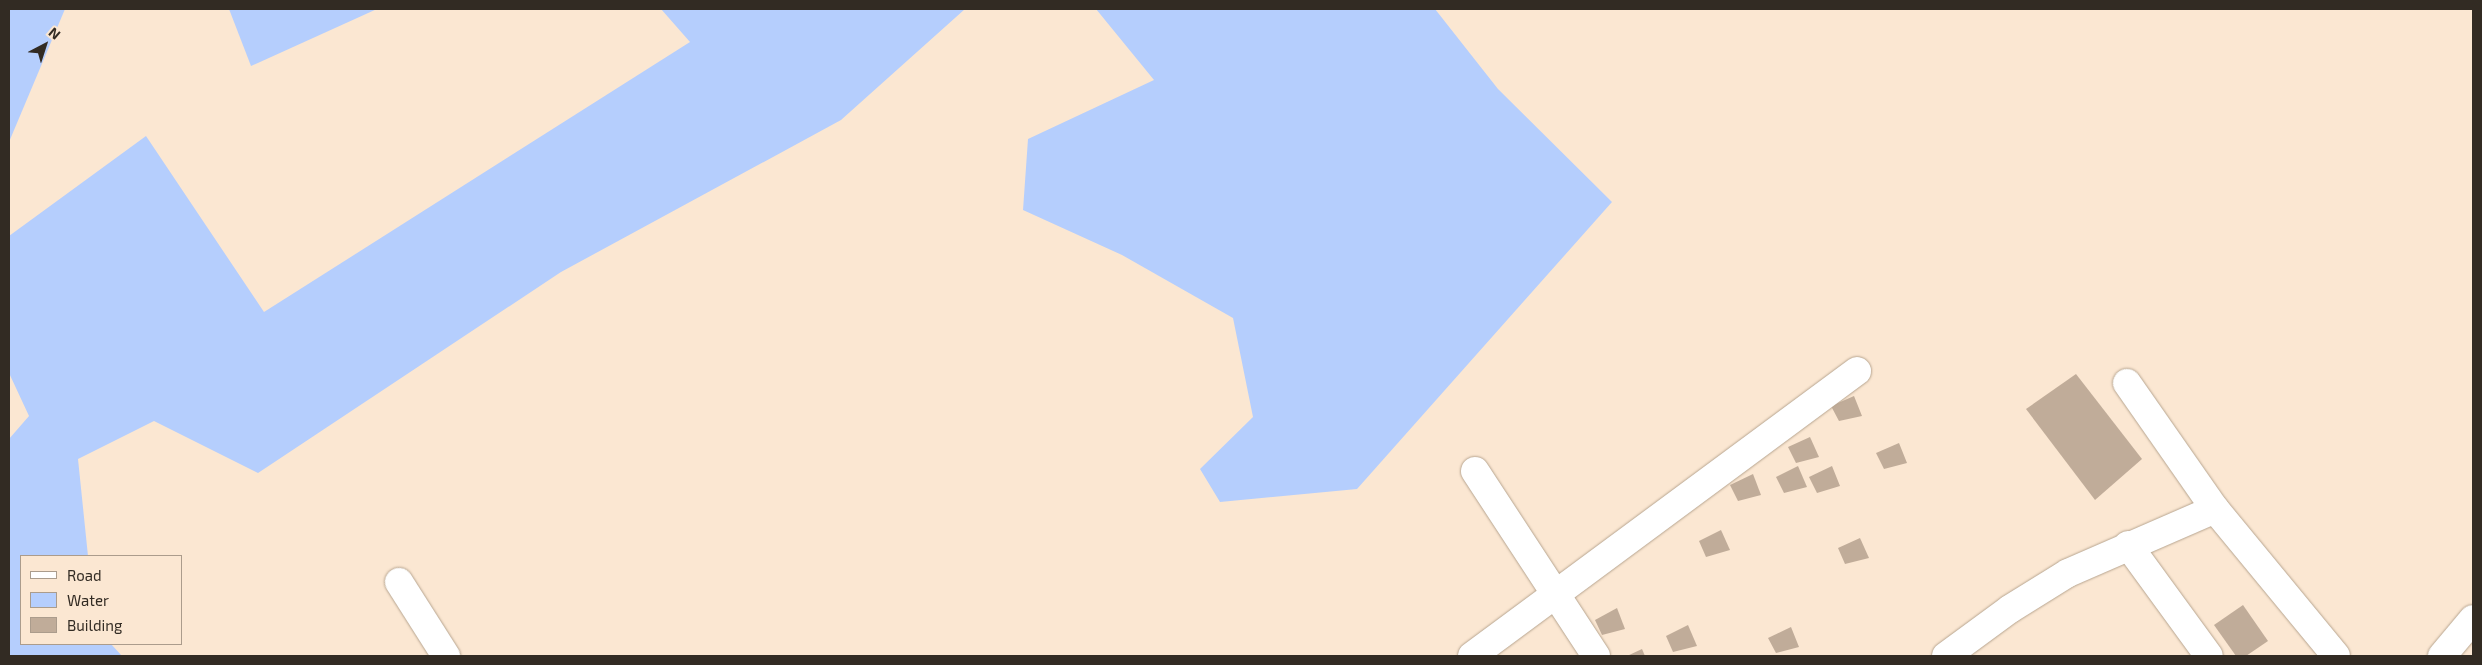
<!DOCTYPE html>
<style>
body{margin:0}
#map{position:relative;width:2482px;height:665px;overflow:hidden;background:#fbe7d2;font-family:"Exo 2",sans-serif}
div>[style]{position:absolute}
.water>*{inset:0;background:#b5cefd}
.building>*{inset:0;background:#c0ac99}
.roads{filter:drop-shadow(0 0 1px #b7a590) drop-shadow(0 0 1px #b7a590)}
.minor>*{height:28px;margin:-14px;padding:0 14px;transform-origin:14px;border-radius:14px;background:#fff}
span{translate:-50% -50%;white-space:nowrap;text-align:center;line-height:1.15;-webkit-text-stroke:5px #fbe7d2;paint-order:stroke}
.frame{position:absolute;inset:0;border:10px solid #322b23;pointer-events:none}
.legend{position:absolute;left:20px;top:555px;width:162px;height:90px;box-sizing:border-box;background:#fbe7d2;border:1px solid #ab9c8c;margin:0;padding:6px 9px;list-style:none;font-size:15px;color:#322b23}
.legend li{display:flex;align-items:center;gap:10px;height:25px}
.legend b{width:25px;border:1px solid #ab9c8c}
.north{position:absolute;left:20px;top:20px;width:50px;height:50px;-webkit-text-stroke:4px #fbe7d2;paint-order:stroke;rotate:40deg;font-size:14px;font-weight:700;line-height:20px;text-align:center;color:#322b23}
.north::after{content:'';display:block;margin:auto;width:18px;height:22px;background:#322b23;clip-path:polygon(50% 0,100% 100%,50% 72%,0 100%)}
</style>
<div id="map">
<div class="water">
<i style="clip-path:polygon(9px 9px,65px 9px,9px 142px)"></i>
<i style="clip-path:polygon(229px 9px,377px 9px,251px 66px)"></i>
<i style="clip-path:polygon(661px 9px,965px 9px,841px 120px,561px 272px,258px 473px,154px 421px,78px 459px,88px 556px,21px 556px,21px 644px,111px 644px,122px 656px,9px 656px,9px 439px,29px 416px,9px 373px,9px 236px,146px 136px,264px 312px,690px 42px)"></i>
<i style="clip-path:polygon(1096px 9px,1435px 9px,1498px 89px,1612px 202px,1357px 489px,1220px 502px,1200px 469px,1253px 417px,1233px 318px,1122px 255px,1023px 210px,1028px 139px,1154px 80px)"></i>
</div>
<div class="building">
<i style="clip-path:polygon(2076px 374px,2142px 459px,2095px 500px,2026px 409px)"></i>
<i style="clip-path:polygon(1854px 396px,1862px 416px,1839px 421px,1831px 406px)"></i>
<i style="clip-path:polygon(1810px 437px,1819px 457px,1796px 463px,1788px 447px)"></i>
<i style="clip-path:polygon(1899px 443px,1907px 463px,1884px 469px,1876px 453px)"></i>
<i style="clip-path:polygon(1798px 466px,1807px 487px,1784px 493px,1776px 477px)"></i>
<i style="clip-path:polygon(1832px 466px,1840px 486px,1817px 493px,1809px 477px)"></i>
<i style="clip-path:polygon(1753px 474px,1761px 495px,1738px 501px,1730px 485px)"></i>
<i style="clip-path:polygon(1721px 530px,1730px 550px,1706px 557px,1699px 541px)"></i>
<i style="clip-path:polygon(1860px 538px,1869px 558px,1845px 564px,1838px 548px)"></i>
<i style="clip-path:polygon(2243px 605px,2268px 641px,2246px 656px,2236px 656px,2214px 625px)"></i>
<i style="clip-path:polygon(1617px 608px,1625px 629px,1602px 635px,1595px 620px)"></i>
<i style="clip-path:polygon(1688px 625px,1697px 646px,1673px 652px,1666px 636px)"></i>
<i style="clip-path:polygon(1791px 627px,1799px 647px,1776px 653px,1768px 638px)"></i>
<i style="clip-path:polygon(1642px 649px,1645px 656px,1627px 656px)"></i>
</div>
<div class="roads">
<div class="minor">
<i style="left:2127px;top:383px;width:154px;rotate:55.1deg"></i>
<i style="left:2215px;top:509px;width:190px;rotate:50.5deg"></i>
<i style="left:1475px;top:471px;width:221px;rotate:56.8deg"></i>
<i style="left:2128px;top:545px;width:137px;rotate:53.9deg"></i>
<i style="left:399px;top:582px;width:88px;rotate:57.6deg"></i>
<i style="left:1472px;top:656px;width:479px;rotate:-36.5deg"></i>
<i style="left:1946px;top:656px;width:79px;rotate:-36.3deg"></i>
<i style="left:2010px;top:609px;width:68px;rotate:-31.8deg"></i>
<i style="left:2068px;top:573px;width:160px;rotate:-23.5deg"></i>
<i style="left:2442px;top:656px;width:48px;rotate:-50deg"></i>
</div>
</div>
<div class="frame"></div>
<ul class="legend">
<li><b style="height:6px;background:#fff"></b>Road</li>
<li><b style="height:14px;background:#b5cefd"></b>Water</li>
<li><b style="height:14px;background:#c0ac99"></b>Building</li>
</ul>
<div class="north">N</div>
</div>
